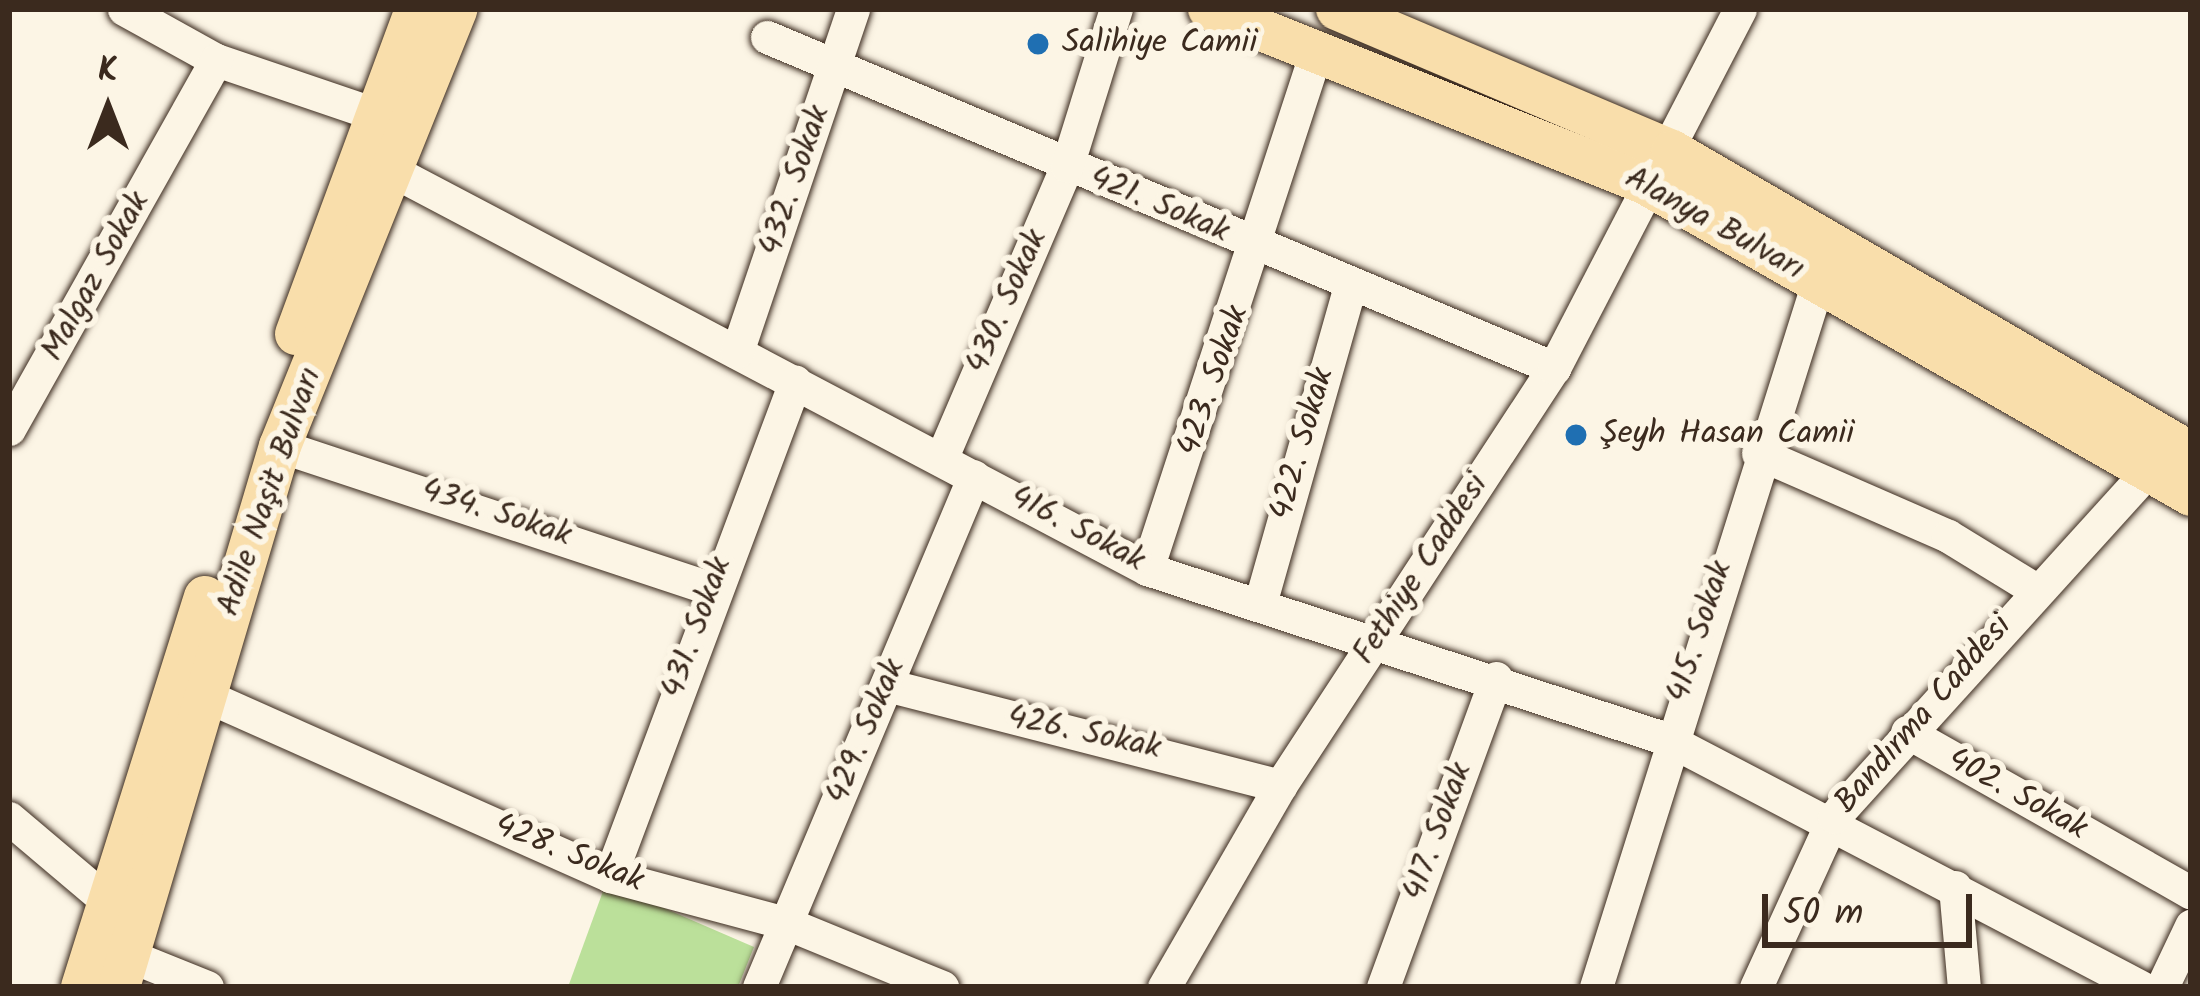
<!DOCTYPE html>
<meta charset="utf-8">
<style>
body{margin:0}
#map{position:relative;width:2200px;height:996px;overflow:hidden;background:#fcf5e5;font-family:Kalam,sans-serif}
div>[style]{position:absolute}
.green>*{inset:0;background:#bbe09a}
.roads{filter:drop-shadow(0 0 3px #3b2a1e) drop-shadow(0 0 3px #3b2a1e)}
.minor>*{height:33px;margin:-16.5px;padding:0 16.5px;transform-origin:16.5px;border-radius:16.5px;background:#fcf5e5}
.major>*{height:42px;margin:-21px;padding:0 21px;transform-origin:21px;border-radius:21px;background:#f9deab}
.dots>*{width:33px;height:33px;translate:-50% -50%;box-sizing:border-box;border:6px solid #fcf5e5;border-radius:50%}
span{translate:-50% -50%;white-space:nowrap;text-align:center;line-height:1.15;-webkit-text-stroke:12px #fcf5e5;paint-order:stroke}
.poi-label{font-size:33px;color:#3b2a1e}
.left{translate:0 -50%;text-align:left}
.street-label{font-size:33px;color:#3b2a1e}
.frame{position:absolute;inset:0;border:12px solid #3b2a1e;pointer-events:none}
.north{position:absolute;left:48px;top:48px;width:120px;height:120px;-webkit-text-stroke:9px #fcf5e5;paint-order:stroke;rotate:0deg;font-size:33px;font-weight:700;line-height:48px;text-align:center;color:#3b2a1e}
.north::after{content:'';display:block;margin:auto;width:42px;height:54px;background:#3b2a1e;clip-path:polygon(50% 0,100% 100%,50% 72%,0 100%)}
.scale{position:absolute;left:1762px;top:894px;width:210px;height:54px;box-sizing:border-box;border:6px solid #3b2a1e;border-top:0;padding-left:15px;font-size:36px;line-height:42px;white-space:nowrap;color:#3b2a1e;-webkit-text-stroke:9px #fcf5e5;paint-order:stroke}
</style>
<div id="map">
<div class="green">
<i style="clip-path:polygon(606px 883px,754px 947px,738px 987px,568px 987px)"></i>
</div>
<div class="roads">
<div class="minor">
<i style="left:124px;top:9px;width:105px;rotate:29deg"></i>
<i style="left:216px;top:60px;width:192px;rotate:18.8deg"></i>
<i style="left:767px;top:37px;width:854px;rotate:22.81deg"></i>
<i style="left:372px;top:160px;width:876px;rotate:27.82deg"></i>
<i style="left:1147px;top:569px;width:547px;rotate:18.1deg"></i>
<i style="left:1667px;top:739px;width:535px;rotate:27.62deg"></i>
<i style="left:737px;top:352px;width:362px;rotate:-71.3deg"></i>
<i style="left:9px;top:429px;width:423px;rotate:-60.7deg"></i>
<i style="left:280px;top:446px;width:453px;rotate:18.3deg"></i>
<i style="left:1758px;top:453px;width:207px;rotate:23.6deg"></i>
<i style="left:1948px;top:536px;width:100px;rotate:31.5deg"></i>
<i style="left:942px;top:457px;width:317px;rotate:-66.8deg"></i>
<i style="left:1067px;top:166px;width:164px;rotate:-72.7deg"></i>
<i style="left:1147px;top:569px;width:544px;rotate:-71.9deg"></i>
<i style="left:1260px;top:604px;width:331px;rotate:-74.2deg"></i>
<i style="left:887px;top:685px;width:406px;rotate:14.4deg"></i>
<i style="left:204px;top:695px;width:445px;rotate:24deg"></i>
<i style="left:610px;top:876px;width:182px;rotate:15deg"></i>
<i style="left:786px;top:923px;width:169px;rotate:22.3deg"></i>
<i style="left:1907px;top:732px;width:326px;rotate:29.5deg"></i>
<i style="left:9px;top:818px;width:135px;rotate:40.2deg"></i>
<i style="left:610px;top:876px;width:528px;rotate:-69.47deg"></i>
<i style="left:1955px;top:887px;width:100px;rotate:84.9deg"></i>
<i style="left:130px;top:956px;width:83px;rotate:21.9deg"></i>
<i style="left:759px;top:987px;width:554px;rotate:-67.18deg"></i>
<i style="left:1164px;top:987px;width:232px;rotate:-60deg"></i>
<i style="left:1280px;top:786px;width:500px;rotate:-56.8deg"></i>
<i style="left:1554px;top:368px;width:404px;rotate:-62.6deg"></i>
<i style="left:1383px;top:987px;width:329px;rotate:-69.9deg"></i>
<i style="left:1596px;top:987px;width:739px;rotate:-72.52deg"></i>
<i style="left:1756px;top:987px;width:187px;rotate:-65.4deg"></i>
<i style="left:1834px;top:817px;width:459px;rotate:-47.8deg"></i>
<i style="left:2162px;top:987px;width:68px;rotate:-64.6deg"></i>
</div>
<div class="major">
<i style="left:1209px;top:9px;width:471px;rotate:21.8deg"></i>
<i style="left:1646px;top:184px;width:627px;rotate:29.71deg"></i>
<i style="left:1337px;top:9px;width:364px;rotate:23deg"></i>
<i style="left:1672px;top:151px;width:600px;rotate:30.19deg"></i>
<i style="left:296px;top:334px;width:346px;rotate:-69.7deg"></i>
<i style="left:82px;top:987px;width:409px;rotate:-72.5deg"></i>
<i style="left:119px;top:987px;width:564px;rotate:-73.43deg"></i>
<i style="left:280px;top:446px;width:471px;rotate:-68deg"></i>
</div>
</div>
<div class="dots">
<i style="left:1038px;top:44px;background:#1f6fb2"></i>
<i style="left:1576px;top:435px;background:#1f6fb2"></i>
</div>
<div class="poi-label">
<span class="left" style="left:1062px;top:44px">Salihiye Camii</span>
<span class="left" style="left:1600px;top:435px">Şeyh Hasan Camii</span>
</div>
<div class="street-label">
<span style="left:796px;top:181px;rotate:-71deg">432. Sokak</span>
<span style="left:1159px;top:206px;rotate:23deg">421. Sokak</span>
<span style="left:1714px;top:225px;rotate:29deg">Alanya Bulvarı</span>
<span style="left:97px;top:277px;rotate:-61deg">Malgaz Sokak</span>
<span style="left:1008px;top:302px;rotate:-66deg">430. Sokak</span>
<span style="left:1214px;top:381px;rotate:-71deg">423. Sokak</span>
<span style="left:1303px;top:444px;rotate:-74deg">422. Sokak</span>
<span style="left:271px;top:492px;rotate:-71deg">Adile Naşit Bulvarı</span>
<span style="left:496px;top:514px;rotate:18deg">434. Sokak</span>
<span style="left:1077px;top:530px;rotate:28deg">416. Sokak</span>
<span style="left:1422px;top:570px;rotate:-57deg">Fethiye Caddesi</span>
<span style="left:698px;top:628px;rotate:-70deg">431. Sokak</span>
<span style="left:1701px;top:632px;rotate:-72deg">415. Sokak</span>
<span style="left:1924px;top:715px;rotate:-49deg">Bandırma Caddesi</span>
<span style="left:867px;top:732px;rotate:-67deg">429. Sokak</span>
<span style="left:1084px;top:734px;rotate:12deg">426. Sokak</span>
<span style="left:2017px;top:795px;rotate:29deg">402. Sokak</span>
<span style="left:1439px;top:832px;rotate:-70deg">417. Sokak</span>
<span style="left:569px;top:854px;rotate:22deg">428. Sokak</span>
</div>
<div class="frame"></div>
<div class="north">K</div>
<div class="scale">50 m</div>
</div>
